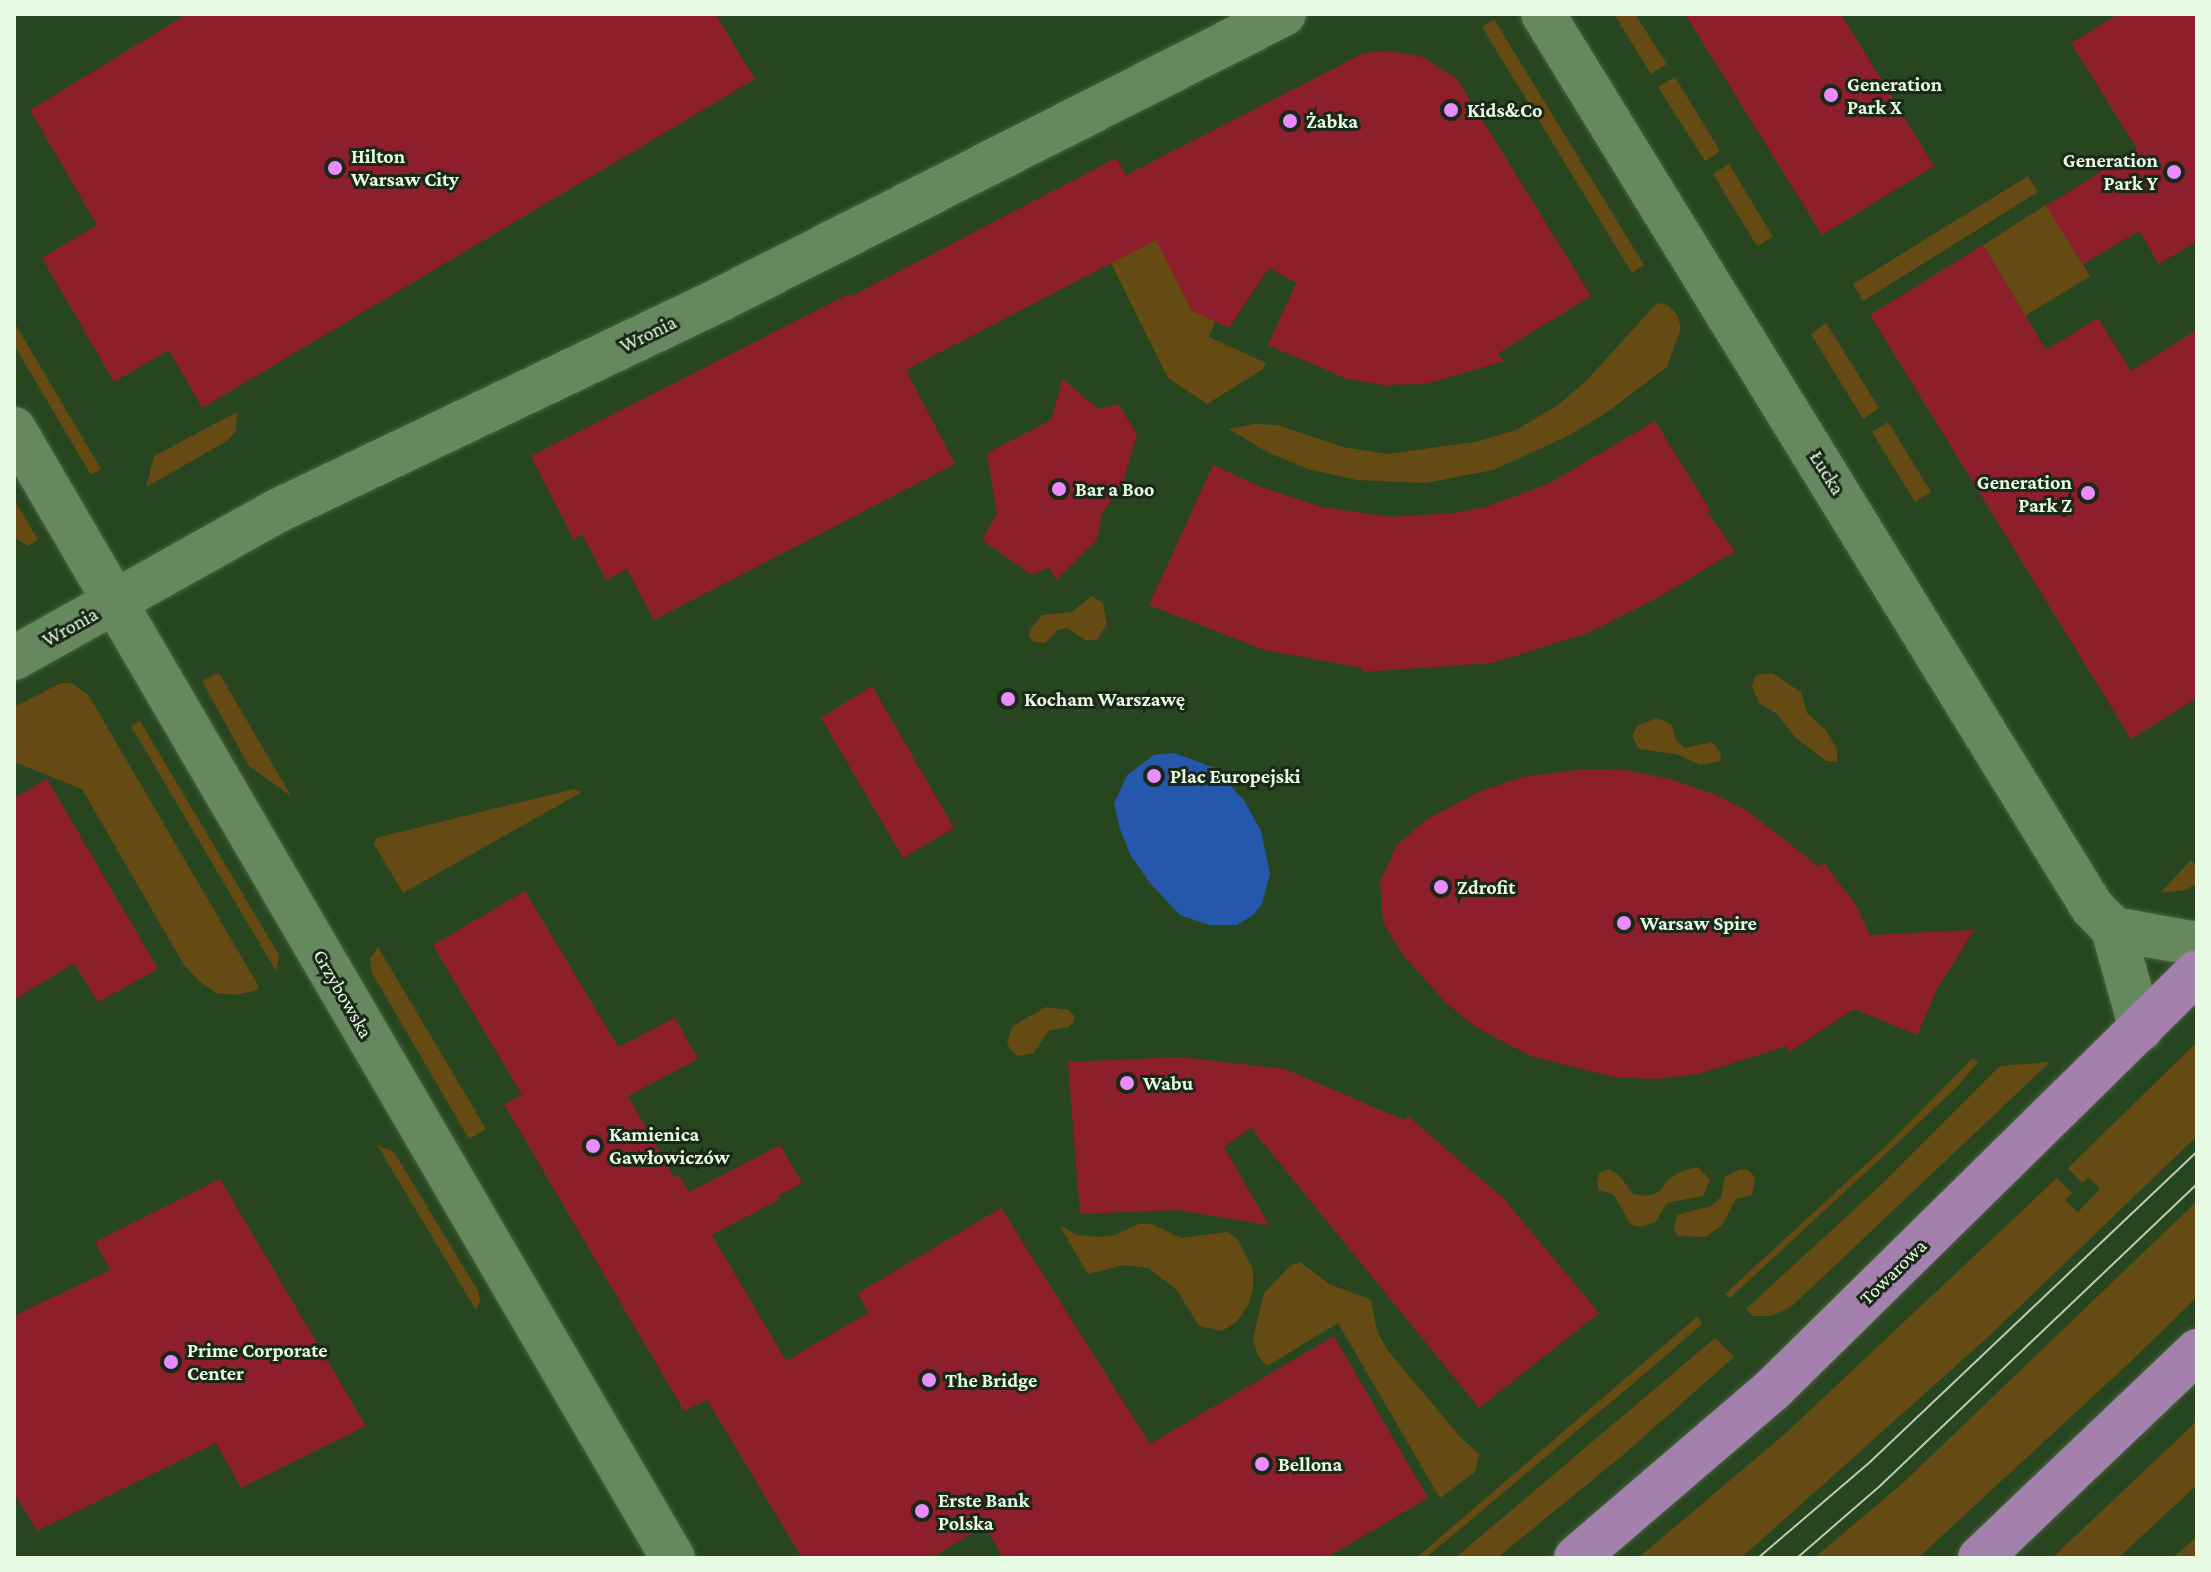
<!DOCTYPE html>
<meta charset="utf-8">
<style>
body{margin:0}
#map{position:relative;width:2211px;height:1572px;overflow:hidden;background:#274620;font-family:"Crimson Pro",serif}
div>[style]{position:absolute}
.green>*{inset:0;background:#654a13}
.water>*{inset:0;background:#2558ac}
.building>*{inset:0;background:#8d1e2b}
.roads{filter:drop-shadow(0 0 2px #46623f) drop-shadow(0 0 2px #46623f)}
.minor>*{height:44px;margin:-22px;padding:0 22px;transform-origin:22px;border-radius:22px;background:#66885e}
.major>*{height:44px;margin:-22px;padding:0 22px;transform-origin:22px;border-radius:22px;background:#a480ac}
.tram>*{height:2px;margin:-1px;padding:0 1px;transform-origin:1px;border-radius:1px;background:#b8ceb3}
.dots>*{width:22px;height:22px;translate:-50% -50%;box-sizing:border-box;border:4px solid #1a2817;border-radius:50%}
span{translate:-50% -50%;white-space:nowrap;text-align:center;line-height:1.15;-webkit-text-stroke:6px #1a2817;paint-order:stroke}
.poi-label{font-size:20px;color:#e7fae3;font-weight:700}
.left{translate:0 -50%;text-align:left}
.right{translate:-100% -50%;text-align:right}
.street-label{font-size:20px;color:#e7fae3}
.frame{position:absolute;inset:0;border:16px solid #e7fae3;pointer-events:none}
</style>
<div id="map">
<div class="green">
<i style="clip-path:polygon(1614px 14px,1635px 14px,1667px 64px,1651px 74px)"></i>
<i style="clip-path:polygon(1494px 19px,1644px 265px,1632px 273px,1482px 27px)"></i>
<i style="clip-path:polygon(1675px 77px,1720px 151px,1705px 161px,1658px 87px)"></i>
<i style="clip-path:polygon(1729px 164px,1773px 237px,1757px 246px,1713px 174px)"></i>
<i style="clip-path:polygon(2028px 176px,2038px 192px,1863px 301px,1853px 284px)"></i>
<i style="clip-path:polygon(2046px 205px,2090px 276px,2025px 316px,1983px 245px)"></i>
<i style="clip-path:polygon(1156px 240px,1215px 322px,1209px 337px,1266px 363px,1263px 369px,1207px 404px,1168px 378px,1111px 263px)"></i>
<i style="clip-path:polygon(1657px 303px,1668px 305px,1677px 315px,1681px 328px,1667px 367px,1606px 413px,1566px 437px,1493px 470px,1425px 483px,1357px 480px,1308px 469px,1267px 452px,1229px 429px,1255px 424px,1277px 425px,1343px 447px,1387px 454px,1475px 442px,1516px 430px,1557px 406px,1586px 381px)"></i>
<i style="clip-path:polygon(14px 322px,101px 469px,91px 475px,14px 345px)"></i>
<i style="clip-path:polygon(1826px 323px,1879px 408px,1863px 419px,1811px 334px)"></i>
<i style="clip-path:polygon(237px 412px,236px 431px,227px 441px,146px 487px,154px 456px)"></i>
<i style="clip-path:polygon(1888px 422px,1931px 492px,1915px 502px,1872px 432px)"></i>
<i style="clip-path:polygon(14px 499px,38px 540px,27px 546px,14px 537px)"></i>
<i style="clip-path:polygon(1092px 596px,1103px 603px,1107px 624px,1097px 640px,1085px 640px,1067px 628px,1058px 630px,1045px 643px,1034px 642px,1029px 637px,1030px 630px,1042px 615px,1072px 612px)"></i>
<i style="clip-path:polygon(219px 673px,291px 796px,249px 766px,202px 681px)"></i>
<i style="clip-path:polygon(1772px 673px,1801px 692px,1807px 713px,1826px 730px,1837px 750px,1837px 762px,1826px 761px,1796px 738px,1776px 713px,1760px 704px,1752px 687px,1754px 679px,1757px 675px)"></i>
<i style="clip-path:polygon(61px 683px,72px 683px,89px 696px,259px 987px,254px 991px,234px 995px,216px 993px,199px 981px,184px 965px,82px 789px,14px 762px,14px 707px)"></i>
<i style="clip-path:polygon(1657px 718px,1671px 724px,1676px 740px,1685px 748px,1712px 742px,1721px 753px,1720px 761px,1700px 765px,1676px 754px,1639px 749px,1632px 736px,1637px 726px)"></i>
<i style="clip-path:polygon(140px 721px,279px 955px,276px 971px,131px 726px)"></i>
<i style="clip-path:polygon(574px 789px,582px 792px,403px 893px,374px 844px,376px 838px)"></i>
<i style="clip-path:polygon(2191px 860px,2197px 866px,2197px 883px,2186px 890px,2160px 893px)"></i>
<i style="clip-path:polygon(378px 947px,486px 1129px,469px 1139px,372px 973px,370px 959px)"></i>
<i style="clip-path:polygon(1046px 1007px,1069px 1010px,1074px 1016px,1073px 1023px,1068px 1027px,1048px 1031px,1034px 1053px,1018px 1056px,1010px 1050px,1007px 1042px,1013px 1026px)"></i>
<i style="clip-path:polygon(2197px 1042px,2197px 1136px,1989px 1336px,1741px 1558px,1638px 1558px,1787px 1432px,2057px 1178px,2072px 1193px,2065px 1200px,2078px 1212px,2100px 1189px,2089px 1177px,2082px 1183px,2068px 1168px)"></i>
<i style="clip-path:polygon(1973px 1058px,1978px 1062px,1959px 1085px,1892px 1148px,1730px 1298px,1725px 1294px,1888px 1144px)"></i>
<i style="clip-path:polygon(2050px 1062px,1791px 1307px,1771px 1316px,1753px 1316px,1746px 1309px,1882px 1184px,2000px 1066px)"></i>
<i style="clip-path:polygon(377px 1145px,394px 1152px,478px 1291px,480px 1300px,476px 1310px)"></i>
<i style="clip-path:polygon(1698px 1167px,1710px 1180px,1703px 1196px,1667px 1203px,1656px 1221px,1641px 1227px,1631px 1225px,1614px 1195px,1599px 1190px,1597px 1183px,1599px 1173px,1609px 1169px,1619px 1175px,1633px 1194px,1647px 1196px,1659px 1192px,1669px 1179px,1682px 1171px)"></i>
<i style="clip-path:polygon(1740px 1169px,1748px 1170px,1755px 1177px,1752px 1195px,1736px 1199px,1722px 1225px,1706px 1237px,1678px 1236px,1674px 1230px,1677px 1215px,1711px 1206px,1721px 1197px,1725px 1177px)"></i>
<i style="clip-path:polygon(2197px 1201px,2197px 1297px,2128px 1364px,1918px 1558px,1814px 1558px,1904px 1482px)"></i>
<i style="clip-path:polygon(1139px 1224px,1152px 1224px,1181px 1238px,1227px 1232px,1237px 1239px,1253px 1269px,1253px 1288px,1248px 1306px,1236px 1322px,1222px 1331px,1199px 1326px,1176px 1289px,1148px 1268px,1124px 1265px,1088px 1274px,1060px 1226px,1078px 1235px,1098px 1237px,1114px 1235px)"></i>
<i style="clip-path:polygon(1300px 1262px,1329px 1284px,1371px 1300px,1377px 1331px,1388px 1351px,1461px 1438px,1479px 1454px,1475px 1472px,1440px 1498px,1338px 1323px,1267px 1366px,1258px 1356px,1253px 1339px,1264px 1293px,1290px 1266px)"></i>
<i style="clip-path:polygon(1698px 1316px,1702px 1324px,1649px 1370px,1447px 1540px,1425px 1558px,1416px 1558px)"></i>
<i style="clip-path:polygon(1715px 1338px,1734px 1357px,1623px 1455px,1497px 1558px,1455px 1558px)"></i>
<i style="clip-path:polygon(2197px 1421px,2197px 1485px,2118px 1558px,2052px 1558px)"></i>
<i style="clip-path:polygon(2197px 1536px,2197px 1558px,2173px 1558px)"></i>
</div>
<div class="water">
<i style="clip-path:polygon(1174px 753px,1215px 768px,1245px 802px,1261px 831px,1270px 874px,1262px 904px,1253px 915px,1237px 925px,1209px 925px,1180px 915px,1150px 883px,1131px 856px,1120px 829px,1114px 804px,1127px 775px,1154px 755px)"></i>
</div>
<div class="building">
<i style="clip-path:polygon(187px 14px,715px 14px,755px 79px,202px 408px,169px 350px,114px 382px,42px 258px,97px 225px,30px 110px)"></i>
<i style="clip-path:polygon(1685px 14px,1841px 14px,1934px 166px,1822px 235px)"></i>
<i style="clip-path:polygon(2118px 14px,2197px 14px,2197px 241px,2159px 264px,2139px 231px,2083px 264px,2046px 206px,2137px 149px,2071px 43px)"></i>
<i style="clip-path:polygon(1389px 51px,1423px 57px,1457px 79px,1591px 296px,1497px 354px,1505px 361px,1426px 384px,1383px 385px,1347px 379px,1268px 345px,1296px 283px,1269px 268px,1229px 328px,1192px 311px,1156px 240px,906px 370px,955px 464px,654px 620px,627px 569px,606px 580px,582px 534px,574px 540px,531px 456px,849px 294px,850px 297px,1116px 158px,1126px 175px,1364px 53px)"></i>
<i style="clip-path:polygon(1983px 245px,2046px 350px,2098px 318px,2131px 371px,2197px 330px,2197px 698px,2131px 739px,1870px 315px)"></i>
<i style="clip-path:polygon(1063px 379px,1098px 409px,1118px 404px,1137px 434px,1123px 483px,1102px 513px,1097px 540px,1056px 580px,1049px 567px,1032px 575px,982px 540px,997px 514px,987px 453px,1051px 420px)"></i>
<i style="clip-path:polygon(1655px 421px,1710px 510px,1707px 512px,1735px 551px,1659px 597px,1588px 633px,1492px 663px,1363px 672px,1362px 668px,1264px 650px,1149px 605px,1213px 465px,1259px 486px,1321px 507px,1391px 517px,1453px 513px,1485px 507px,1548px 484px)"></i>
<i style="clip-path:polygon(872px 686px,954px 828px,903px 858px,821px 718px)"></i>
<i style="clip-path:polygon(1584px 769px,1625px 770px,1667px 778px,1716px 795px,1749px 812px,1819px 867px,1823px 862px,1856px 905px,1870px 935px,1974px 930px,1937px 989px,1917px 1035px,1854px 1009px,1789px 1052px,1787px 1046px,1698px 1074px,1656px 1079px,1613px 1077px,1533px 1057px,1477px 1028px,1445px 1002px,1403px 955px,1383px 922px,1380px 881px,1397px 845px,1427px 819px,1481px 791px,1522px 777px)"></i>
<i style="clip-path:polygon(47px 779px,158px 969px,98px 1002px,74px 963px,14px 1000px,14px 798px)"></i>
<i style="clip-path:polygon(525px 891px,618px 1047px,675px 1018px,698px 1059px,628px 1096px,674px 1177px,679px 1176px,689px 1192px,780px 1145px,802px 1183px,778px 1196px,780px 1199px,712px 1235px,786px 1361px,868px 1313px,858px 1293px,1001px 1208px,1150px 1444px,1334px 1336px,1428px 1498px,1326px 1558px,1003px 1558px,985px 1526px,930px 1558px,802px 1558px,707px 1400px,684px 1411px,504px 1104px,522px 1095px,433px 945px)"></i>
<i style="clip-path:polygon(1180px 1057px,1285px 1069px,1404px 1120px,1408px 1116px,1504px 1199px,1599px 1313px,1479px 1408px,1251px 1128px,1224px 1147px,1269px 1225px,1177px 1210px,1080px 1214px,1068px 1062px)"></i>
<i style="clip-path:polygon(220px 1179px,366px 1426px,241px 1488px,216px 1443px,37px 1531px,14px 1493px,14px 1316px,110px 1270px,95px 1242px)"></i>
</div>
<div class="roads">
<div class="minor">
<i style="left:1543px;top:14px;width:1048px;rotate:58.42deg"></i>
<i style="left:2092px;top:907px;width:30px;rotate:46deg"></i>
<i style="left:2113px;top:929px;width:104px;rotate:74.4deg"></i>
<i style="left:14px;top:429px;width:1307px;rotate:59.73deg"></i>
<i style="left:14px;top:658px;width:301px;rotate:-29.2deg"></i>
<i style="left:277px;top:511px;width:492px;rotate:-25.5deg"></i>
<i style="left:721px;top:299px;width:631px;rotate:-26.85deg"></i>
<i style="left:2113px;top:929px;width:85px;rotate:10.1deg"></i>
</div>
<div class="major">
<i style="left:1576px;top:1558px;width:258px;rotate:-40.6deg"></i>
<i style="left:1772px;top:1390px;width:596px;rotate:-44.52deg"></i>
<i style="left:1980px;top:1558px;width:300px;rotate:-43.6deg"></i>
</div>
</div>
<div class="tram">
<i style="left:1758px;top:1558px;width:148px;rotate:-40.6deg"></i>
<i style="left:1870px;top:1462px;width:451px;rotate:-43.5deg"></i>
<i style="left:1797px;top:1558px;width:111px;rotate:-41deg"></i>
<i style="left:1881px;top:1485px;width:436px;rotate:-43.6deg"></i>
</div>
<div class="dots">
<i style="left:1831px;top:95px;background:#e98dfe"></i>
<i style="left:1451px;top:110px;background:#e98dfe"></i>
<i style="left:1290px;top:121px;background:#e98dfe"></i>
<i style="left:335px;top:168px;background:#e98dfe"></i>
<i style="left:2174px;top:172px;background:#e98dfe"></i>
<i style="left:1059px;top:489px;background:#e98dfe"></i>
<i style="left:2088px;top:493px;background:#e98dfe"></i>
<i style="left:1008px;top:699px;background:#e98dfe"></i>
<i style="left:1154px;top:776px;background:#e98dfe"></i>
<i style="left:1441px;top:887px;background:#e98dfe"></i>
<i style="left:1624px;top:923px;background:#e98dfe"></i>
<i style="left:1127px;top:1083px;background:#e98dfe"></i>
<i style="left:593px;top:1146px;background:#e98dfe"></i>
<i style="left:171px;top:1362px;background:#e98dfe"></i>
<i style="left:929px;top:1380px;background:#e98dfe"></i>
<i style="left:1262px;top:1464px;background:#e98dfe"></i>
<i style="left:922px;top:1511px;background:#e98dfe"></i>
</div>
<div class="poi-label">
<span class="left" style="left:1847px;top:96px">Generation<br>Park X</span>
<span class="left" style="left:1467px;top:110px">Kids&amp;Co</span>
<span class="left" style="left:1306px;top:121px">Żabka</span>
<span class="left" style="left:351px;top:168px">Hilton<br>Warsaw City</span>
<span class="right" style="left:2158px;top:172px">Generation<br>Park Y</span>
<span class="right" style="left:2072px;top:494px">Generation<br>Park Z</span>
<span class="left" style="left:1075px;top:489px">Bar a Boo</span>
<span class="left" style="left:1024px;top:699px">Kocham Warszawę</span>
<span class="left" style="left:1170px;top:776px">Plac Europejski</span>
<span class="left" style="left:1457px;top:887px">Zdrofit</span>
<span class="left" style="left:1640px;top:923px">Warsaw Spire</span>
<span class="left" style="left:1143px;top:1083px">Wabu</span>
<span class="left" style="left:609px;top:1146px">Kamienica<br>Gawłowiczów</span>
<span class="left" style="left:187px;top:1362px">Prime Corporate<br>Center</span>
<span class="left" style="left:945px;top:1380px">The Bridge</span>
<span class="left" style="left:1278px;top:1464px">Bellona</span>
<span class="left" style="left:938px;top:1512px">Erste Bank<br>Polska</span>
</div>
<div class="street-label">
<span style="left:648px;top:334px;rotate:-26deg">Wronia</span>
<span style="left:1827px;top:473px;rotate:58deg">Łucka</span>
<span style="left:70px;top:627px;rotate:-29deg">Wronia</span>
<span style="left:343px;top:994px;rotate:60deg">Grzybowska</span>
<span style="left:1893px;top:1272px;rotate:-44deg">Towarowa</span>
</div>
<div class="frame"></div>
</div>
